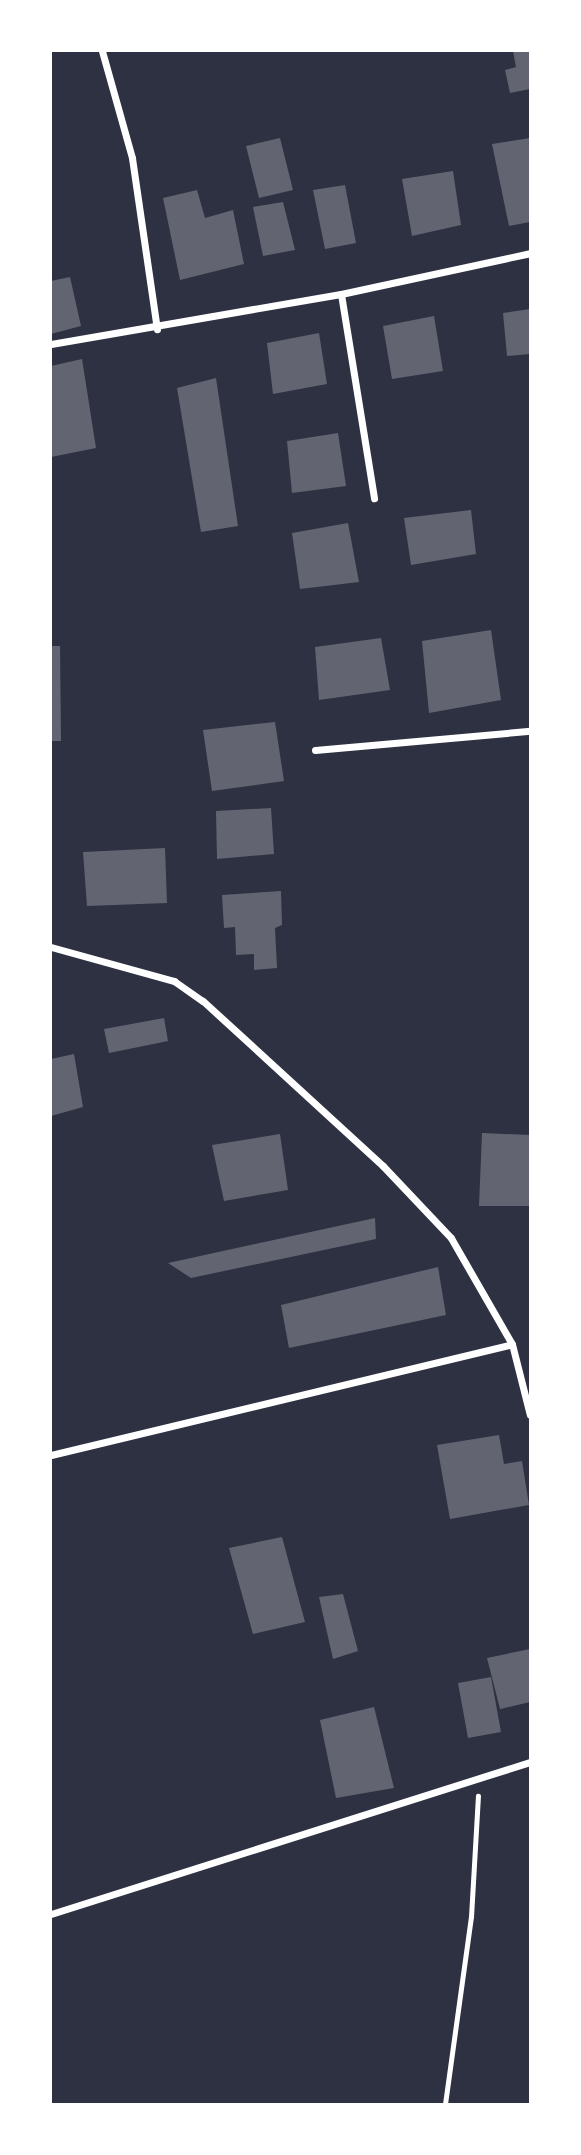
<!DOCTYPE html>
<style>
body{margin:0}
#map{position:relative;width:581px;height:2155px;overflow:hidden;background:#2d3142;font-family:Lora,serif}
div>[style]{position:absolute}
.building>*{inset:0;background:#626471}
.path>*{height:4.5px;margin:-2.25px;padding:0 2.25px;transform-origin:2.25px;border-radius:2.25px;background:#fff}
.minor>*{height:7px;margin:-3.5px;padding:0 3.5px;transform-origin:3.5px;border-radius:3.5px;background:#fff}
span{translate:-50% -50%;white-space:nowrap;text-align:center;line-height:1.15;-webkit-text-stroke:5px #fff;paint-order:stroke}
.frame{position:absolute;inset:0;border:52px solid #fff;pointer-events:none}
</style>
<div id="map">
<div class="building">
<i style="clip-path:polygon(513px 51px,530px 51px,530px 89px,510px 93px,505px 70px,516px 67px)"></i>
<i style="clip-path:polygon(280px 138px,293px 190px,259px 198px,246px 146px)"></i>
<i style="clip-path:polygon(530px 138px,530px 222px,509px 226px,492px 144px)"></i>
<i style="clip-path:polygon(453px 171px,461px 225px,412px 236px,402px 179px)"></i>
<i style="clip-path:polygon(345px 185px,356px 243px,325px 249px,313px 190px)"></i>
<i style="clip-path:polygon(197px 190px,205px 218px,233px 210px,244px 264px,180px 280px,163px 198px)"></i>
<i style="clip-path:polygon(283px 202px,295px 250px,263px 256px,253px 207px)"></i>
<i style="clip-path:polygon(70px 277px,81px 326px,51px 334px,51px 281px)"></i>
<i style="clip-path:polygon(530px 309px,530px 354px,507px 356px,503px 313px)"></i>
<i style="clip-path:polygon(434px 316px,443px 371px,392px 379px,383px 326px)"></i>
<i style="clip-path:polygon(319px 333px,327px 384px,273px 394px,267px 343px)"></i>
<i style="clip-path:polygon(82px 359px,96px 448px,51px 457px,51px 366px)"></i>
<i style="clip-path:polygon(216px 378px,238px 526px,201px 532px,177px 388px)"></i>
<i style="clip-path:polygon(338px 433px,346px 486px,292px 493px,287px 441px)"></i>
<i style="clip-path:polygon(471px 510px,476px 554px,411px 565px,404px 518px)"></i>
<i style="clip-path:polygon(348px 523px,359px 582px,300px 589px,292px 533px)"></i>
<i style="clip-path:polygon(491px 630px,501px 700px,429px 713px,422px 641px)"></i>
<i style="clip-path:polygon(381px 638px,390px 690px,319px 700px,315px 647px)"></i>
<i style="clip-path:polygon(51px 646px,60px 646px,61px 741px,51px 741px)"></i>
<i style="clip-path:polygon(275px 722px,284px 781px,212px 791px,203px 730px)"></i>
<i style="clip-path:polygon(271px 808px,274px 854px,217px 859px,216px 811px)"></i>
<i style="clip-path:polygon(165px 848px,167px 903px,87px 906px,83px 852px)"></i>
<i style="clip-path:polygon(281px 891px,282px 925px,275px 928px,277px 968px,254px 970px,254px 954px,236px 955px,235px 927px,224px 928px,222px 895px)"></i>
<i style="clip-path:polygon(164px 1018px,168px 1041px,109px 1053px,104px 1029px)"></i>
<i style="clip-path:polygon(74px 1054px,83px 1107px,51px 1116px,51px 1059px)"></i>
<i style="clip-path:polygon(482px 1133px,530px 1135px,530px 1206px,479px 1206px)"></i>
<i style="clip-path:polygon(280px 1134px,288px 1190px,224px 1201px,212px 1145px)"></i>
<i style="clip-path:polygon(375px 1218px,376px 1239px,191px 1278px,168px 1263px)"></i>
<i style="clip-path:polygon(438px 1267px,446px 1315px,289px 1348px,281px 1305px)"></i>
<i style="clip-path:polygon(499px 1435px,504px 1464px,522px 1461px,529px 1505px,450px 1519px,437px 1445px)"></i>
<i style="clip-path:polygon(282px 1537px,305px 1622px,253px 1634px,229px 1548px)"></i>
<i style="clip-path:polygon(343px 1594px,358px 1651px,333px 1659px,319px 1597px)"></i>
<i style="clip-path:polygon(530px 1649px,530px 1702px,500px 1709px,487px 1658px)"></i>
<i style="clip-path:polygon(491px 1677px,501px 1732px,468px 1738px,458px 1683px)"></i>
<i style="clip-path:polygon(374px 1707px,394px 1788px,336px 1798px,320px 1720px)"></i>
</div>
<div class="path">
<i style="left:445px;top:2104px;width:189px;rotate:-82.1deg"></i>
<i style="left:471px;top:1917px;width:121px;rotate:-86.7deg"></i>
</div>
<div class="minor">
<i style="left:102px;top:51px;width:111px;rotate:74.3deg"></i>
<i style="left:132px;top:158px;width:173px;rotate:81.7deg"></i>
<i style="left:341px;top:294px;width:207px;rotate:80.8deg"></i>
<i style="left:51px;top:344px;width:294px;rotate:-9.8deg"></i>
<i style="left:341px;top:294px;width:193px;rotate:-12.2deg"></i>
<i style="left:315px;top:750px;width:216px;rotate:-5.1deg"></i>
<i style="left:51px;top:947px;width:128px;rotate:15.5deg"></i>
<i style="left:174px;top:981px;width:35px;rotate:35deg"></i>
<i style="left:203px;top:1001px;width:244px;rotate:42.5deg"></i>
<i style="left:383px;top:1166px;width:99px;rotate:46.6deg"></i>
<i style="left:451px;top:1238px;width:122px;rotate:60.1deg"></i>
<i style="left:512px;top:1344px;width:73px;rotate:75.8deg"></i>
<i style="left:51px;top:1455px;width:474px;rotate:-13.5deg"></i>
<i style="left:51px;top:1914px;width:503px;rotate:-17.61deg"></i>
</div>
<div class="frame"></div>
</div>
